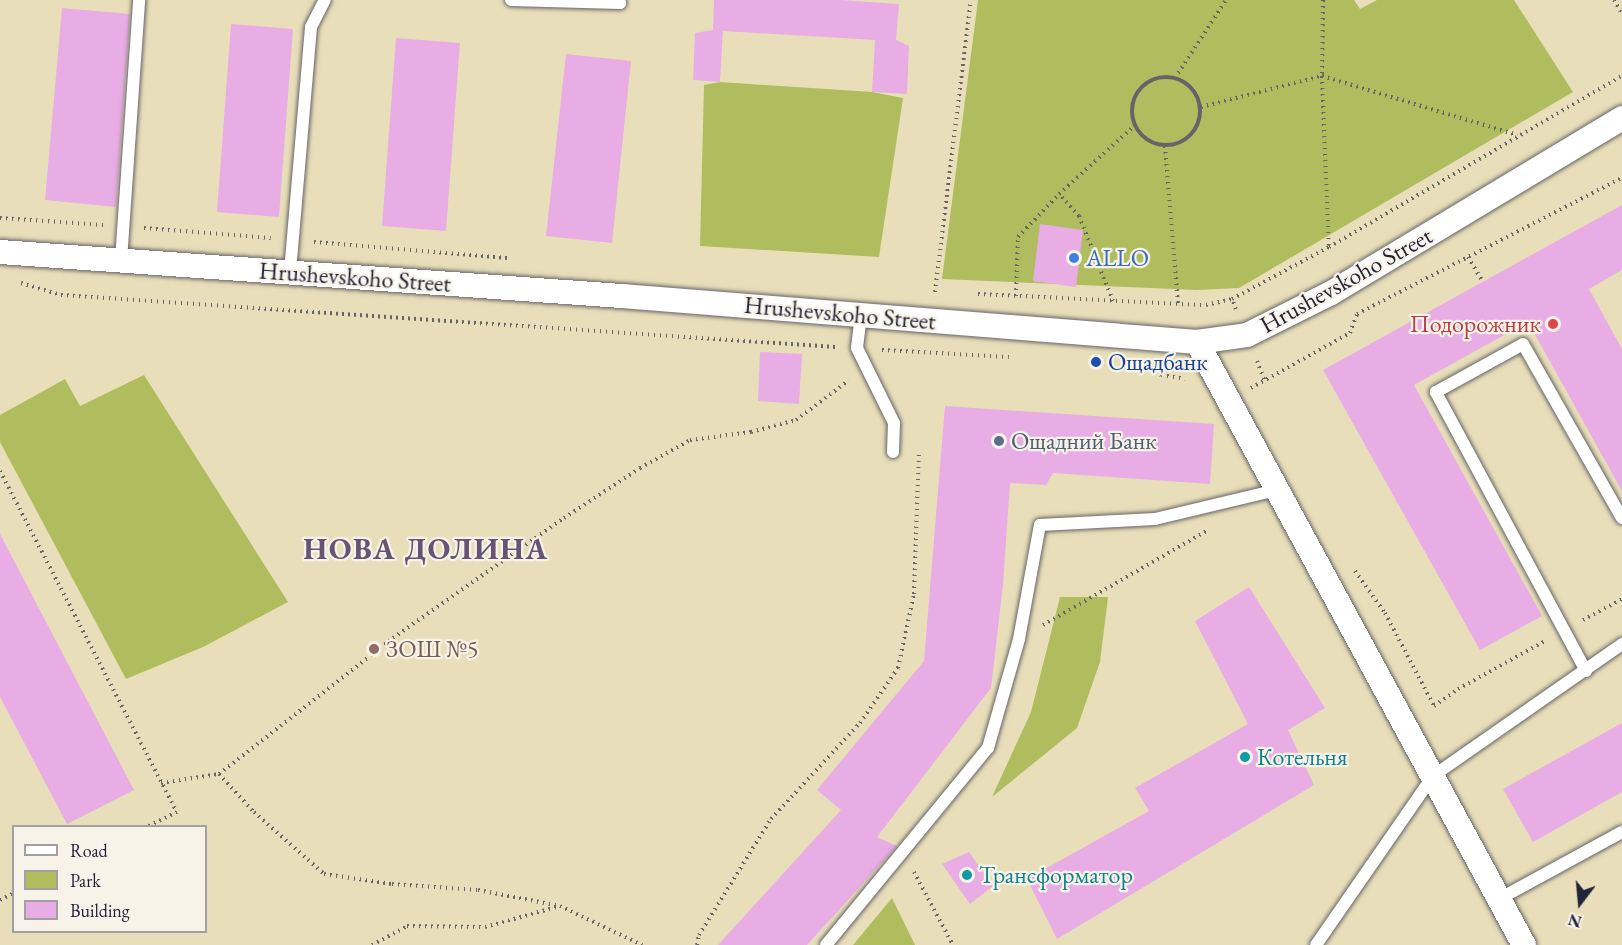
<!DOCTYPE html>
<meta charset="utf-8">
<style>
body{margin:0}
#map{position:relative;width:1622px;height:945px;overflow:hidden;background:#e8dfba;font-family:"EB Garamond",serif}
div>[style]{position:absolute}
.green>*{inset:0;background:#b0bd5f}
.building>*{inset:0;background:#e8ade4}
.path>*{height:4px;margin-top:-2px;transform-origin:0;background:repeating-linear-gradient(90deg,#676467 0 1.5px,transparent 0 6px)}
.path>.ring{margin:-2px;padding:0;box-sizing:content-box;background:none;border:4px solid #676467;border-radius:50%}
.roads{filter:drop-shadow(0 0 2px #676467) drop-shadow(0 0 2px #676467)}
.service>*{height:12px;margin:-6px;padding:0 6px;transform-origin:6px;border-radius:6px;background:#fff}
.minor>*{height:24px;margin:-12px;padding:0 12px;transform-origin:12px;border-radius:12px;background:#fff}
.dots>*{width:16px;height:16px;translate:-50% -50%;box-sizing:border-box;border:3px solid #f7f3e8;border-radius:50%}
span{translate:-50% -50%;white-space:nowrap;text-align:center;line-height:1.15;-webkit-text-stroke:4.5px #f7f3e8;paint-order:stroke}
.shop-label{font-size:24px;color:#366cbe}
.left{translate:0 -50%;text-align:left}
.street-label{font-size:24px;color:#22223b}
.health-label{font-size:24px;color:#be3a42}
.right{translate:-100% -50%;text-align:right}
.transit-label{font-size:24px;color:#164399}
.service-label{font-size:24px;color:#4e5e75}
.education-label{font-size:24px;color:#785e54}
.culture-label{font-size:24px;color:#0d838f}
.district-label{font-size:30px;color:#675376;font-weight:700;letter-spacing:1.5px}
.legend{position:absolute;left:12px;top:825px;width:195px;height:108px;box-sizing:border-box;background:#f7f3e8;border:2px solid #a29fa3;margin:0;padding:8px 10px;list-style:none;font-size:18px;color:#22223b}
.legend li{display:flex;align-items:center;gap:12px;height:30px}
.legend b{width:30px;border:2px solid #a29fa3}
.north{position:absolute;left:1550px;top:873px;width:60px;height:60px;-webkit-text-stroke:4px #f7f3e8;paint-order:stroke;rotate:196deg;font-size:16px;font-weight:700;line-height:24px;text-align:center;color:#22223b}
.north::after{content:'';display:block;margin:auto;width:21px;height:27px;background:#22223b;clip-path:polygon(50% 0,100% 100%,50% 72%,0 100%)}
</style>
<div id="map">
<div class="green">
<i style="clip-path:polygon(978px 0,1354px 0,1360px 9px,1377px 0,1514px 0,1573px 92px,1239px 288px,1197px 290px,942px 279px)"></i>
<i style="clip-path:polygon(720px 82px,872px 92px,903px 98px,879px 257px,700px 246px,704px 85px)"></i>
<i style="clip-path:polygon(144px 375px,288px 602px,203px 647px,126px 679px,0 442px,0 415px,65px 379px,80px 406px)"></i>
<i style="clip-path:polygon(1060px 597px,1108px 597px,1100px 662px,1077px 728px,992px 797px,1031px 712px)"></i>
<i style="clip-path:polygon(892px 898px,915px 945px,853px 945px)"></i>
</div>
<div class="building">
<i style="clip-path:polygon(714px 0,840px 0,899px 4px,896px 40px,909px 46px,907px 94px,872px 92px,875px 40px,723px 31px,720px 82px,693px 80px,695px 33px,713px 30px)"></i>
<i style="clip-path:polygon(62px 8px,130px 14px,116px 207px,45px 200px)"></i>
<i style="clip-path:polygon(231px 24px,293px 29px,279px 217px,217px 212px)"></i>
<i style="clip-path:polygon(396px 38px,460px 43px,446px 231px,382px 226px)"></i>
<i style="clip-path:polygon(566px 54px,631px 61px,612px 243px,546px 236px)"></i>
<i style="clip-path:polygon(1622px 205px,1622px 270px,1589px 289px,1622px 349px,1622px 491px,1528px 322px,1414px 385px,1542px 616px,1480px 650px,1323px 370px)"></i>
<i style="clip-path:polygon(1040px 224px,1083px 230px,1076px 287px,1033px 281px)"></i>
<i style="clip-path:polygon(760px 352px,802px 354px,799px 404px,758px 401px)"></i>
<i style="clip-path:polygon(945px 406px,1214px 424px,1210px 484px,1053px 473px,1046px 485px,1010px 483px,1003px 585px,991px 688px,877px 837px,897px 846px,807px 945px,718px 945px,841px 810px,817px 790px,924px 661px)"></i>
<i style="clip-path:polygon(0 534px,134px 790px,67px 824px,0 697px)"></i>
<i style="clip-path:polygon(1249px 587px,1325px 708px,1288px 730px,1314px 785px,1057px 939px,1027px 879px,1149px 811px,1135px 788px,1248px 724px,1195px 621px)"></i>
<i style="clip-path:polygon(1622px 723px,1622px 792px,1533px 842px,1503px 789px)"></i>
<i style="clip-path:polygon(969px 852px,993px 886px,970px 904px,942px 864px)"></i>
</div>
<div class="path">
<i style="left:1323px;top:0;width:76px;rotate:90.8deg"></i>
<i style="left:1322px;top:76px;width:171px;rotate:87.7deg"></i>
<i style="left:1614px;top:0;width:16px;rotate:60deg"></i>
<i class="ring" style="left:1132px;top:77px;width:64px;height:64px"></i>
<i style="left:1175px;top:78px;width:93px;rotate:-56.8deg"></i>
<i style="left:1201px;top:107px;width:125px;rotate:-14.4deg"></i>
<i style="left:1322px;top:76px;width:204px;rotate:16.8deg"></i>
<i style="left:1165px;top:146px;width:159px;rotate:85.3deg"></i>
<i style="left:0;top:218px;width:104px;rotate:3.9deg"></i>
<i style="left:144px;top:228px;width:127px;rotate:4.5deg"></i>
<i style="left:314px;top:242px;width:194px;rotate:4.7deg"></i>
<i style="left:1468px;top:257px;width:29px;rotate:59deg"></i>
<i style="left:21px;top:283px;width:42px;rotate:16.7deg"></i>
<i style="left:61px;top:295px;width:776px;rotate:3.84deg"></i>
<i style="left:935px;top:292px;width:294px;rotate:-83deg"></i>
<i style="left:978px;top:294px;width:228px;rotate:2.8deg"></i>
<i style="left:1206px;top:305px;width:27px;rotate:-13deg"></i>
<i style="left:1016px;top:296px;width:59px;rotate:-88.1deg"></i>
<i style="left:1018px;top:237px;width:59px;rotate:-46.4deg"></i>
<i style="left:1113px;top:301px;width:92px;rotate:-111.8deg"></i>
<i style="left:1079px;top:216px;width:30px;rotate:-132deg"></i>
<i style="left:1059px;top:194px;width:101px;rotate:-42.2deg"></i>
<i style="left:1236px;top:309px;width:11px;rotate:-112deg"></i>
<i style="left:1232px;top:299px;width:110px;rotate:-28.2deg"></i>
<i style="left:1329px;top:247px;width:339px;rotate:-30.3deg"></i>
<i style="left:882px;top:350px;width:127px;rotate:3.2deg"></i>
<i style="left:1257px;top:361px;width:22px;rotate:69deg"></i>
<i style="left:1151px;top:367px;width:13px;rotate:39deg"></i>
<i style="left:1161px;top:375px;width:24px;rotate:9deg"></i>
<i style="left:1251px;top:388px;width:113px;rotate:-29.1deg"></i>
<i style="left:1350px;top:333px;width:20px;rotate:-70deg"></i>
<i style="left:1357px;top:314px;width:298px;rotate:-27.2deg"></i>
<i style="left:0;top:471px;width:384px;rotate:62.6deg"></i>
<i style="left:177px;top:812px;width:32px;rotate:154deg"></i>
<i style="left:1355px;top:571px;width:52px;rotate:54.5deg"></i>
<i style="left:1385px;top:613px;width:105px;rotate:62.2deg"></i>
<i style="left:1434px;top:706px;width:29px;rotate:-35deg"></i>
<i style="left:1458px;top:689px;width:99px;rotate:-28.9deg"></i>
<i style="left:1583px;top:620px;width:44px;rotate:-28.3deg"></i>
<i style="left:1043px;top:625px;width:190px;rotate:-29.9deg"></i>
<i style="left:219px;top:774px;width:221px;rotate:-38deg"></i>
<i style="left:393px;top:638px;width:209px;rotate:-35.1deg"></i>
<i style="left:564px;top:518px;width:91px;rotate:-33.3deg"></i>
<i style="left:640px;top:468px;width:57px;rotate:-29.2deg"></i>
<i style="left:690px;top:440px;width:62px;rotate:-7.5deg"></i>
<i style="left:751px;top:432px;width:47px;rotate:-14.9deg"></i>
<i style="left:796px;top:420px;width:66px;rotate:-37deg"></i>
<i style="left:161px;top:783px;width:59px;rotate:-8.8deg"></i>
<i style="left:219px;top:774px;width:52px;rotate:47.4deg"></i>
<i style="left:254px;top:812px;width:94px;rotate:41.5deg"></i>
<i style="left:324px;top:874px;width:69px;rotate:8.4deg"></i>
<i style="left:392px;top:884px;width:86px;rotate:4deg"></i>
<i style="left:478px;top:890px;width:84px;rotate:11deg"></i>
<i style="left:914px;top:872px;width:83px;rotate:61.9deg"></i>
<i style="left:0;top:900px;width:16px;rotate:-27deg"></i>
<i style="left:372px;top:945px;width:40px;rotate:-28deg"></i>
<i style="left:407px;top:926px;width:78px;rotate:0.7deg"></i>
<i style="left:485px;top:927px;width:78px;rotate:-15.6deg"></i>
<i style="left:560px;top:906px;width:91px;rotate:25.4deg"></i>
<i style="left:697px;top:945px;width:10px;rotate:-79deg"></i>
<i style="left:699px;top:935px;width:137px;rotate:-58.2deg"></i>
<i style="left:771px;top:819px;width:131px;rotate:-47.2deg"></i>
<i style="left:860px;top:723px;width:67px;rotate:-55.4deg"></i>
<i style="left:898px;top:668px;width:76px;rotate:-77.8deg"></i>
<i style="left:914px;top:594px;width:141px;rotate:-88deg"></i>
</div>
<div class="roads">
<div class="service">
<i style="left:511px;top:0;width:109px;rotate:1.6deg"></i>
<i style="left:620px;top:3px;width:3px;rotate:-108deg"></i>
<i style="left:121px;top:260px;width:261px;rotate:-86deg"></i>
<i style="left:290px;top:272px;width:246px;rotate:-85.1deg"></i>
<i style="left:311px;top:27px;width:30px;rotate:-63deg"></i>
<i style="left:861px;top:315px;width:33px;rotate:97deg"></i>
<i style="left:857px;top:348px;width:84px;rotate:63.7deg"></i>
<i style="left:894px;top:423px;width:29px;rotate:92deg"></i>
<i style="left:1586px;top:671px;width:317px;rotate:-118.3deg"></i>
<i style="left:1436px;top:392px;width:99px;rotate:-28.9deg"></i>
<i style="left:1523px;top:344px;width:200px;rotate:60.4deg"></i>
<i style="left:1499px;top:899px;width:140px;rotate:-28.6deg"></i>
<i style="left:826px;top:945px;width:255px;rotate:-50.6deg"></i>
<i style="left:988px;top:748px;width:113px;rotate:-74.1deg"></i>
<i style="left:1019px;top:639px;width:116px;rotate:-79.6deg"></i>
<i style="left:1040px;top:525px;width:115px;rotate:-3deg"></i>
<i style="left:1155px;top:519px;width:125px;rotate:-13.4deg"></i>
<i style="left:1316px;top:945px;width:206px;rotate:-55.3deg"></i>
<i style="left:1433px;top:776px;width:231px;rotate:-34.9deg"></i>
</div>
<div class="minor">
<i style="left:0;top:252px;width:624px;rotate:4.05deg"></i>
<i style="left:622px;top:296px;width:577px;rotate:4.57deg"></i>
<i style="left:1197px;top:342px;width:50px;rotate:-8deg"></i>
<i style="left:1247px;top:335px;width:94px;rotate:-26.6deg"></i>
<i style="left:1331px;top:293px;width:340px;rotate:-31deg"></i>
<i style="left:1197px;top:342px;width:686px;rotate:61.53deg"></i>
</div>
</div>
<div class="dots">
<i style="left:1074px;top:258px;background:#3f7fe0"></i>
<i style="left:1553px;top:324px;background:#e0444e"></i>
<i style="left:1096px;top:362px;background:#1a4fb4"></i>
<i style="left:999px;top:441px;background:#5c6f8a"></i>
<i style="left:374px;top:649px;background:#8d6e63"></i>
<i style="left:1245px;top:757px;background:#0f9aa8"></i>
<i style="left:967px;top:875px;background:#0f9aa8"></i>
</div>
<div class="shop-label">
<span class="left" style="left:1086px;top:258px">ALLO</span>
</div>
<div class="street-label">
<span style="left:355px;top:277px;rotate:4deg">Hrushevskoho Street</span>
<span style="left:1346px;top:280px;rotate:-29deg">Hrushevskoho Street</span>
<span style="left:840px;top:313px;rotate:5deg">Hrushevskoho Street</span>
</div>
<div class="health-label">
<span class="right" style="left:1541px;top:324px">Подорожник</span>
</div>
<div class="transit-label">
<span class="left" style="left:1108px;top:362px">Ощадбанк</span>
</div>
<div class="service-label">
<span class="left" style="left:1011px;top:441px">Ощадний Банк</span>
</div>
<div class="education-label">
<span class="left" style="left:386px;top:649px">ЗОШ №5</span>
</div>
<div class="culture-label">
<span class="left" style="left:1257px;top:757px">Котельня</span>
<span class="left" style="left:979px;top:875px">Трансформатор</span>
</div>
<div class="district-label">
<span style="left:426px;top:549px">НОВА ДОЛИНА</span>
</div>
<ul class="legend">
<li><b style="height:8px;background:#fff"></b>Road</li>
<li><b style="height:16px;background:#b0bd5f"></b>Park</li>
<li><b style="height:16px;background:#e8ade4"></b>Building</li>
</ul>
<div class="north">N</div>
</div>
